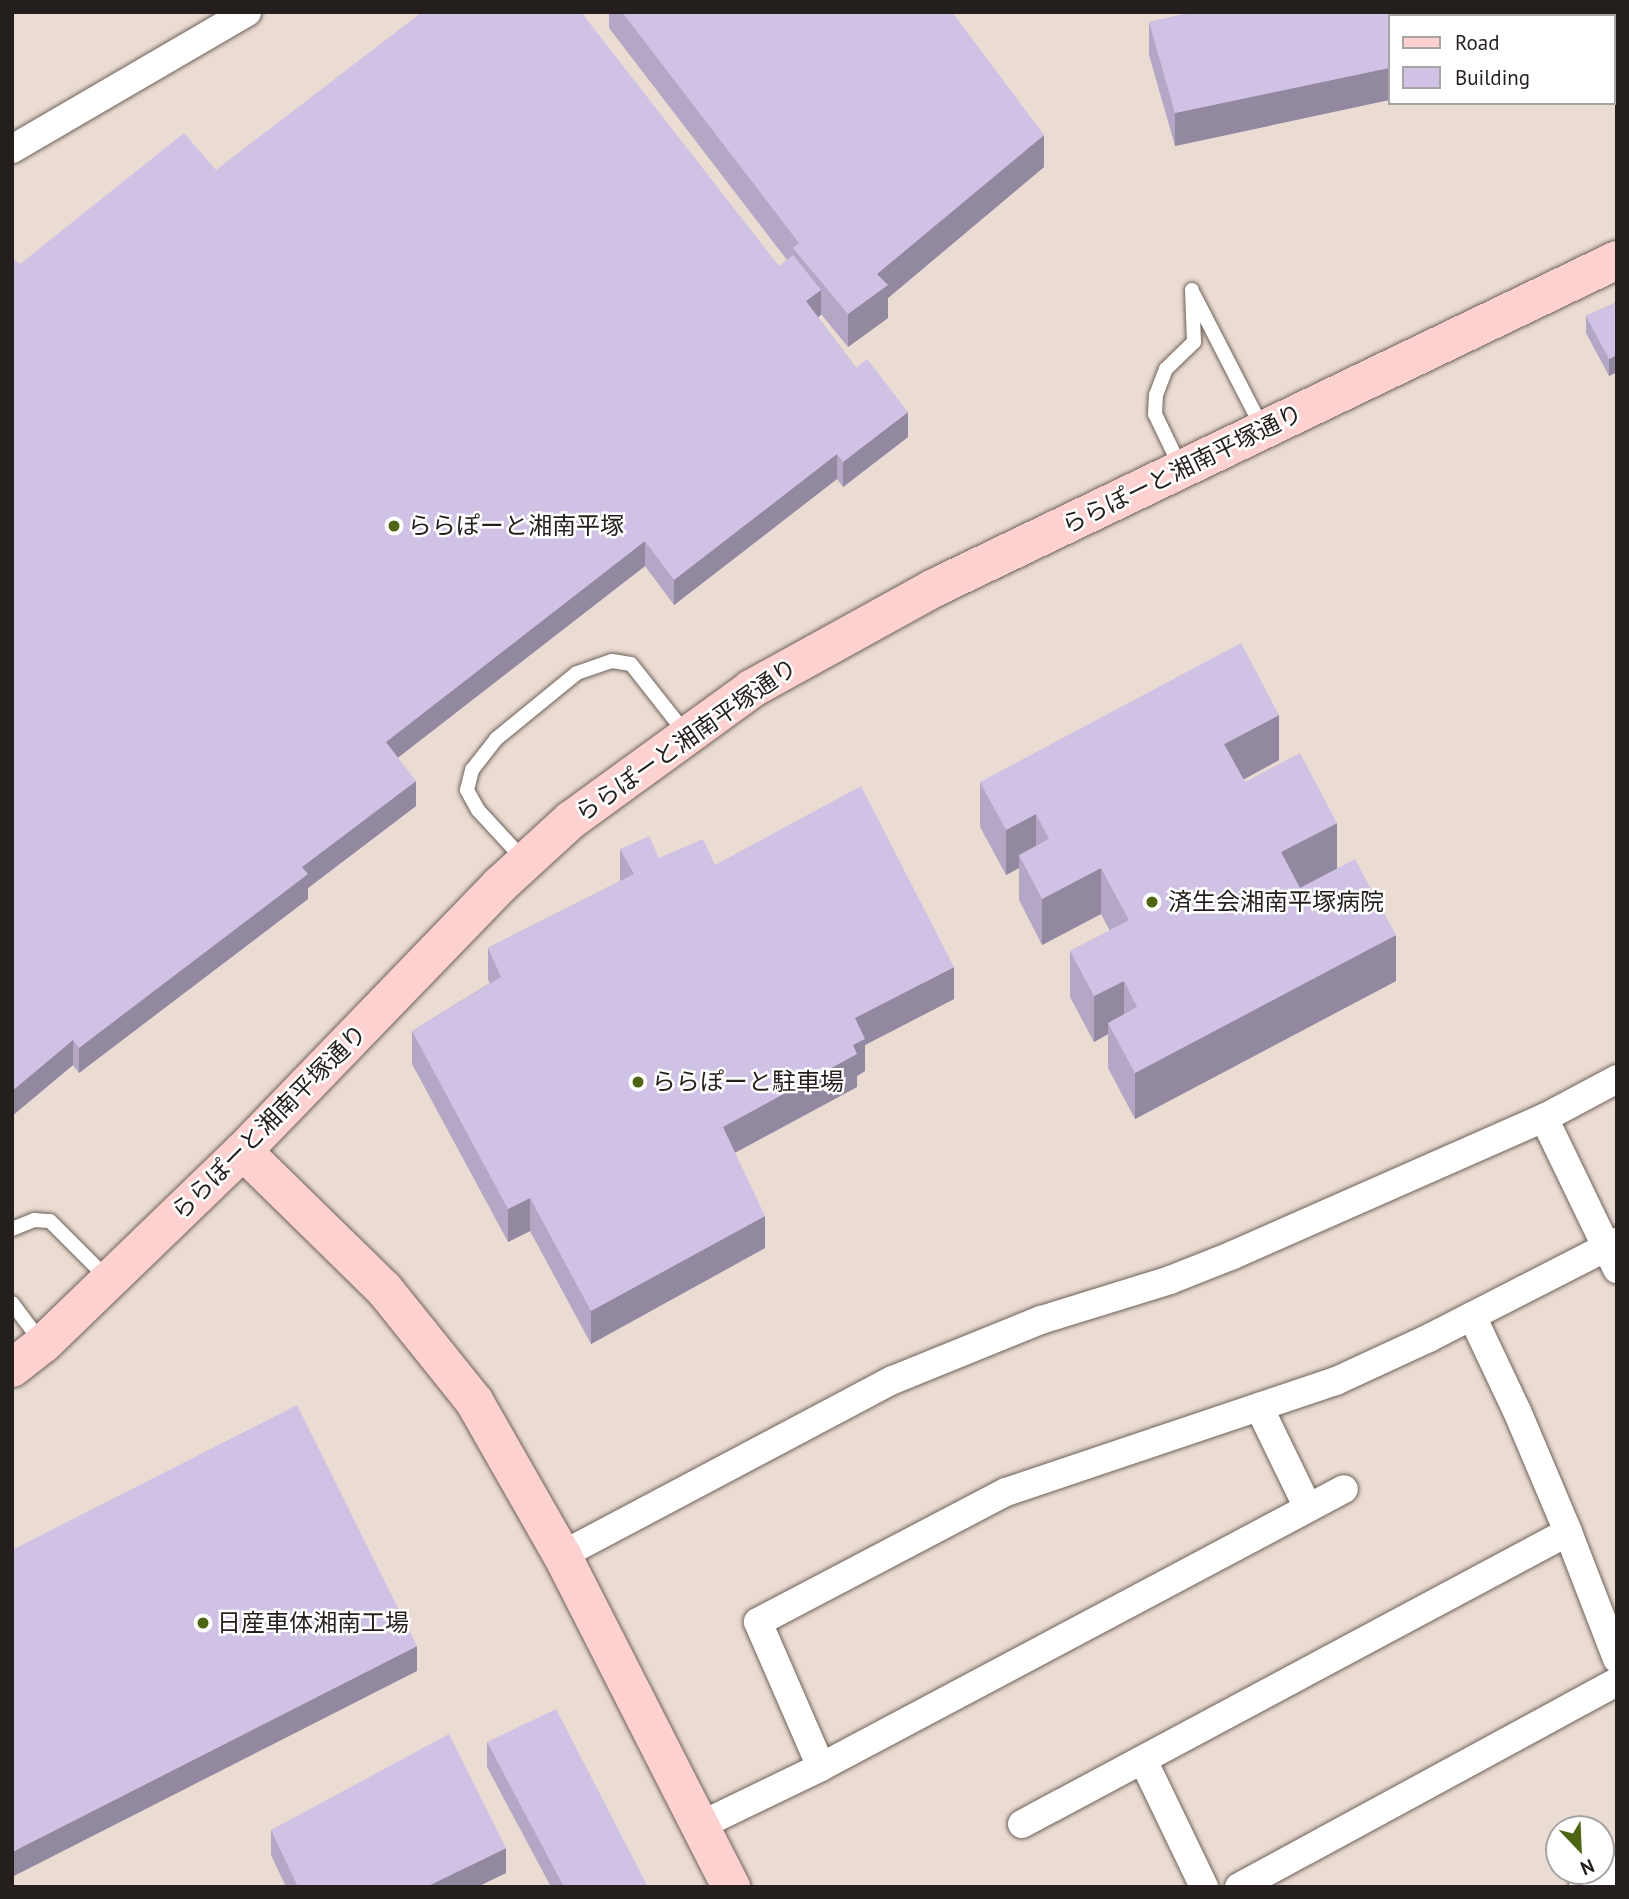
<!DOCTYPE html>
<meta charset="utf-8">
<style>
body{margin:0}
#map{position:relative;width:1629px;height:1899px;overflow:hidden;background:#ebdcd3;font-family:"PT Sans","Noto Sans JP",sans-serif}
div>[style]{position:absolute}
.roads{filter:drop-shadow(0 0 2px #6f6259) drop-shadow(0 0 2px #6f6259)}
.lane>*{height:14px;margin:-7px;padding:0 7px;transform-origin:7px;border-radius:7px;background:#fff}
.street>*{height:28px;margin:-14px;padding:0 14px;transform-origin:14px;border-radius:14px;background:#fff}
.secondary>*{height:38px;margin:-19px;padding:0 19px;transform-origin:19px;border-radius:19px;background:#fcd1cf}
.wall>*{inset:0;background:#b3a7c5}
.shaded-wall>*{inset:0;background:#9288a0}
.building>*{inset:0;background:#d0c2e5}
.dots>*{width:19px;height:19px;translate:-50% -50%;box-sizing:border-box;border:4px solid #fff;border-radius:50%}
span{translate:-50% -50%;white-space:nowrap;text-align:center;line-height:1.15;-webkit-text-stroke:5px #fff;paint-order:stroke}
.street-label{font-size:24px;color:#241f1c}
.poi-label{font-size:24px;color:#241f1c}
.left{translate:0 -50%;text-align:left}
.frame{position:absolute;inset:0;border:14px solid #241f1c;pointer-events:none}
.legend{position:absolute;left:1388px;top:14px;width:228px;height:91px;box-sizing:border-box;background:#fff;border:2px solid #a7a5a4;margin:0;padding:9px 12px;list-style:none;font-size:21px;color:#241f1c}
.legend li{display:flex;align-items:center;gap:14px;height:35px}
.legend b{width:35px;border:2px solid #a7a5a4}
.north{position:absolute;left:1545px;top:1815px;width:70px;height:70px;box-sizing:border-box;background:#fff;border:2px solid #a7a5a4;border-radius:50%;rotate:157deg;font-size:19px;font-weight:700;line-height:28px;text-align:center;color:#241f1c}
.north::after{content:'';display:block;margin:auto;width:24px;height:32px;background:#4e6514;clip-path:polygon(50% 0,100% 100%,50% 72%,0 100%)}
</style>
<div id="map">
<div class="roads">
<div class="lane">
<i style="left:1194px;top:295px;width:151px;rotate:62.8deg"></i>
<i style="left:1181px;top:468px;width:60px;rotate:-115.7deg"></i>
<i style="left:1155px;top:414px;width:19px;rotate:-87deg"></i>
<i style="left:1156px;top:395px;width:28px;rotate:-69deg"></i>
<i style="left:1166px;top:369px;width:39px;rotate:-44deg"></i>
<i style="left:1194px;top:342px;width:52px;rotate:-92.2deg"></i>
<i style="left:525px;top:861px;width:69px;rotate:-132.7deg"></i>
<i style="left:478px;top:810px;width:23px;rotate:-119deg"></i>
<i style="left:467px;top:790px;width:21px;rotate:-76deg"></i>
<i style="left:472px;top:770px;width:39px;rotate:-52deg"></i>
<i style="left:496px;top:739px;width:104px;rotate:-39.2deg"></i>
<i style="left:577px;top:673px;width:37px;rotate:-19deg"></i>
<i style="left:612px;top:661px;width:19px;rotate:9deg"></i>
<i style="left:631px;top:664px;width:89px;rotate:51.8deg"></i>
<i style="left:12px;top:1229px;width:24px;rotate:-22deg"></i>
<i style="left:34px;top:1220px;width:16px;rotate:4deg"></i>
<i style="left:50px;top:1221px;width:81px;rotate:45deg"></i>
<i style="left:12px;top:1303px;width:50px;rotate:53.1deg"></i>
</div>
<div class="street">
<i style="left:12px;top:149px;width:272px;rotate:-30.2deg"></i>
<i style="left:1544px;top:1118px;width:168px;rotate:64.2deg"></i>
<i style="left:1472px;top:1316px;width:105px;rotate:64.7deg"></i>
<i style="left:1517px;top:1411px;width:131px;rotate:67.1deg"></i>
<i style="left:1568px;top:1532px;width:136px;rotate:68.9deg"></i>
<i style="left:1259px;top:1407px;width:112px;rotate:64.1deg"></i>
<i style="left:562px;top:1555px;width:374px;rotate:-27.9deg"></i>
<i style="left:893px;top:1380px;width:160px;rotate:-22.1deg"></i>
<i style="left:1041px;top:1320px;width:135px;rotate:-17.2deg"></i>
<i style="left:1170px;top:1280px;width:68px;rotate:-21.6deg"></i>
<i style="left:1233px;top:1255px;width:340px;rotate:-23.8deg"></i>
<i style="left:1544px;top:1118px;width:83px;rotate:-28.1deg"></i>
<i style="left:1143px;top:1760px;width:141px;rotate:64.3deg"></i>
<i style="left:821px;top:1767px;width:158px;rotate:-113.5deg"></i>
<i style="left:758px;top:1622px;width:280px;rotate:-27.7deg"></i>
<i style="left:1006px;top:1492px;width:348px;rotate:-18.6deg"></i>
<i style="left:1336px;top:1381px;width:102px;rotate:-24.8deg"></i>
<i style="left:1429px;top:1338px;width:211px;rotate:-27.1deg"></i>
<i style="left:1022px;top:1824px;width:619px;rotate:-28.14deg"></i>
<i style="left:699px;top:1826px;width:136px;rotate:-25.8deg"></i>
<i style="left:821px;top:1767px;width:592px;rotate:-27.99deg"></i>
<i style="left:1239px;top:1887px;width:430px;rotate:-28.5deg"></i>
<i style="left:1583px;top:1887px;width:38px;rotate:-28deg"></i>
</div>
<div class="secondary">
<i style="left:243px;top:1151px;width:197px;rotate:44.4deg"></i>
<i style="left:384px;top:1289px;width:144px;rotate:51.2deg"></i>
<i style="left:474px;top:1401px;width:177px;rotate:60.3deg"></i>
<i style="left:562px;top:1555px;width:373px;rotate:63deg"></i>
<i style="left:12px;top:1368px;width:39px;rotate:-38deg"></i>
<i style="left:43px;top:1344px;width:278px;rotate:-44deg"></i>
<i style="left:243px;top:1151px;width:370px;rotate:-46deg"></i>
<i style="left:500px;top:885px;width:96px;rotate:-42.5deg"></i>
<i style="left:571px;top:820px;width:223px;rotate:-36deg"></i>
<i style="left:751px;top:689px;width:209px;rotate:-28.9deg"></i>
<i style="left:934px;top:588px;width:758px;rotate:-25.65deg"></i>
</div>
</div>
<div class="wall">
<i style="clip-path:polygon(609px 12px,952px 12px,1044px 167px,888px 298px,888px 318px,848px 347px,821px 314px,818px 317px,908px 437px,843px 487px,837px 479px,674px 605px,645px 566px,398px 757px,416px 806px,308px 888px,308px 899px,79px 1073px,73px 1065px,12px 1116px,12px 262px,20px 264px,216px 170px,779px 266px,787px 260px,609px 28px)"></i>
<i style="clip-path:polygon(1195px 12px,1617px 12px,1617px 52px,1613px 53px,1613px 16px,1389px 16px,1389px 100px,1175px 146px,1149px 55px,1149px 22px)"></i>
<i style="clip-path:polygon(1617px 302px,1617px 372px,1609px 376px,1586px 333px,1586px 316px)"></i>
<i style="clip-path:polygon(1279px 760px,1243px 780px,1245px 782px,1337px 869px,1396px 981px,1135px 1119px,1108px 1068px,1108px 1034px,1094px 1042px,1070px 997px,1070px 951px,1110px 931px,1101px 914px,1042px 945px,1019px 900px,1019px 868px,1006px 875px,980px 827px,980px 782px)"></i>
<i style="clip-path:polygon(620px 849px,659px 858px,715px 865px,954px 999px,865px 1045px,865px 1071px,857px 1076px,857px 1087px,735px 1153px,765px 1248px,591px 1344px,530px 1231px,508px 1242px,412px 1064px,412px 1031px,490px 983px,488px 980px,488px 948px,620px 881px)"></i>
<i style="clip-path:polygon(487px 1742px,648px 1887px,551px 1887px,487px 1767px)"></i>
<i style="clip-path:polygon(271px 1830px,506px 1873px,477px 1887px,286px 1887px,271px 1855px)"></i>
</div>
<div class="shaded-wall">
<i style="clip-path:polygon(1617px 20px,1617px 52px,1613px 53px,1613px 21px)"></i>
<i style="clip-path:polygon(1389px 68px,1389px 100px,1175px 146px,1175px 113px)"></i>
<i style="clip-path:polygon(1044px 135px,1044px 167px,888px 298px,888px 318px,848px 347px,848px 314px,877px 274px)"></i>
<i style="clip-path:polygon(821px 290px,821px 315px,806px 326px,806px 301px)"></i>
<i style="clip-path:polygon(1617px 355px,1617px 372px,1609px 376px,1609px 359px)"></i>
<i style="clip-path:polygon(908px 412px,908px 437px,843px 487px,843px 462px)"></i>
<i style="clip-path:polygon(837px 454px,837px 479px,674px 605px,674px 580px)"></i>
<i style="clip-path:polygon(645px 541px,645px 566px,386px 767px,386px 742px)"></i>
<i style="clip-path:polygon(1279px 715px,1279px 760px,1224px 790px,1224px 744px)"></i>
<i style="clip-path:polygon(416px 781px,416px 806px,308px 888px,308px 899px,79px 1073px,79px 1048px,302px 867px)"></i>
<i style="clip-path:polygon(1036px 814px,1036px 859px,1019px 855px,1019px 868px,1006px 875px,1006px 830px)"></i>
<i style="clip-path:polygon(1337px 823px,1337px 869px,1281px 898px,1281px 852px)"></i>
<i style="clip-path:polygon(1101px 868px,1101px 914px,1042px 945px,1042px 899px)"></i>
<i style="clip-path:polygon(1396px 935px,1396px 981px,1135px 1119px,1135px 1073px)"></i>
<i style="clip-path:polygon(954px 967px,954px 999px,865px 1045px,865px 1071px,857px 1076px,857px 1087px,723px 1159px,723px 1127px,855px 1018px)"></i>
<i style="clip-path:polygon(1124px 981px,1124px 1026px,1108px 1023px,1108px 1034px,1094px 1042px,1094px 996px)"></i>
<i style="clip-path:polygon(73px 1040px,73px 1065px,12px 1116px,12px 1091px)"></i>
<i style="clip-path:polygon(530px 1198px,530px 1231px,508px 1242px,508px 1209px)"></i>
<i style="clip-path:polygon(765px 1216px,765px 1248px,591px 1344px,591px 1311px)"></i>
<i style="clip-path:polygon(417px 1646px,417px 1671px,12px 1877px,12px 1852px)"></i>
<i style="clip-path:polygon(506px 1848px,506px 1873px,477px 1887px,426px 1887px)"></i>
</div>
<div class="building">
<i style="clip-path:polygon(422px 12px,581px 12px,779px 266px,793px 255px,821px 290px,806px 301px,856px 368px,867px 359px,908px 412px,843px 462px,837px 454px,674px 580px,645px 541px,386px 742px,416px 781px,302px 867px,308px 874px,79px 1048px,73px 1040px,12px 1091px,12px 262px,15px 260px,20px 264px,184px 133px,216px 170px)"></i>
<i style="clip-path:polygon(622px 12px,952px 12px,1044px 135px,877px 274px,888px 285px,848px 314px,793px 248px,799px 243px)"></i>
<i style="clip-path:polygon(1195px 12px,1617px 12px,1617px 20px,1613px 21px,1613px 16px,1389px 16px,1389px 68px,1175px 113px,1149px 22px)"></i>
<i style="clip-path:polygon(1617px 302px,1617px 355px,1609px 359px,1586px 316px)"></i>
<i style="clip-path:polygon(1241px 643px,1279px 715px,1224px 744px,1245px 782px,1300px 753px,1337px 823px,1281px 852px,1300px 888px,1355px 859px,1396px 935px,1135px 1073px,1108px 1023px,1137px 1007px,1124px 981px,1094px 996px,1070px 951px,1129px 920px,1101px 868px,1042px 899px,1019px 855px,1049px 839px,1036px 814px,1006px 830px,980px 782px)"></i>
<i style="clip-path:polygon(861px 786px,954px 967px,855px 1018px,865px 1039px,853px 1045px,857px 1054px,723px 1127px,765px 1216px,591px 1311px,530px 1198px,508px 1209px,412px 1031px,501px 977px,488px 948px,634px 874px,620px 849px,649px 836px,659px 858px,703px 839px,715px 865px)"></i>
<i style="clip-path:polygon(297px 1405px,417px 1646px,12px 1852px,12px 1550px)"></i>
<i style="clip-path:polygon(556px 1709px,648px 1887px,564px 1887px,487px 1742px)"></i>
<i style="clip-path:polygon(449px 1734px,506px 1848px,426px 1887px,298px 1887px,271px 1830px)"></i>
</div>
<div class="dots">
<i style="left:394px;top:526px;background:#4e6514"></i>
<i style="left:1152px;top:902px;background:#4e6514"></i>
<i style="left:638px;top:1082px;background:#4e6514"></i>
<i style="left:203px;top:1623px;background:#4e6514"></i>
</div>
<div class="street-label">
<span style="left:1182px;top:469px;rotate:-26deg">ららぽーと湘南平塚通り</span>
<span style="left:686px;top:740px;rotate:-35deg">ららぽーと湘南平塚通り</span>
<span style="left:269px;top:1122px;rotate:-45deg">ららぽーと湘南平塚通り</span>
</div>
<div class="poi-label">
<span class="left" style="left:408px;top:526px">ららぽーと湘南平塚</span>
<span class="left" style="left:1168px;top:902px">済生会湘南平塚病院</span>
<span class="left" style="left:652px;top:1082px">ららぽーと駐車場</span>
<span class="left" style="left:217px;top:1623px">日産車体湘南工場</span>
</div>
<div class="frame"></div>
<ul class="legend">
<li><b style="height:9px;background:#fcd1cf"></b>Road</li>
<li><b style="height:19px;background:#d0c2e5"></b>Building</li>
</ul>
<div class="north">N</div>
</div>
